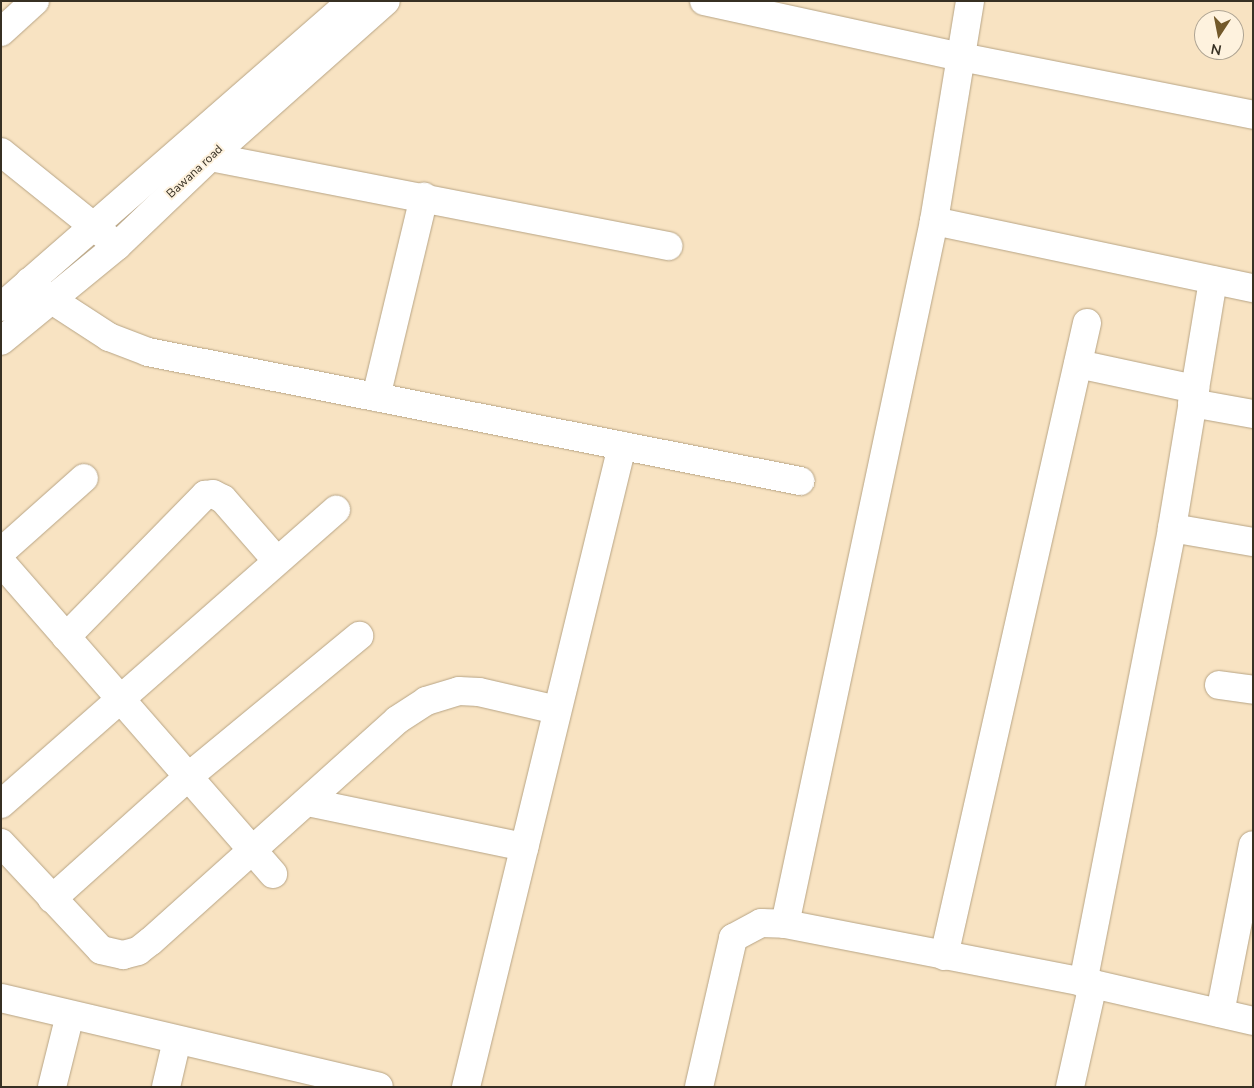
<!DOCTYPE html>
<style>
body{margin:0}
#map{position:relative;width:1254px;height:1088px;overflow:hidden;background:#f8e3c2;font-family:"Nunito Sans",sans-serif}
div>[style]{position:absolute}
.roads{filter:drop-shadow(0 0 1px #b7a485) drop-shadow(0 0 1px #b7a485)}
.minor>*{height:28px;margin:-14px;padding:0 14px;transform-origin:14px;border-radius:14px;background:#fff}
span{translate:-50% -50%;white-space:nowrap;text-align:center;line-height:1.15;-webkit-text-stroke:4px #fef2de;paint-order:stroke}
.street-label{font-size:12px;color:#373023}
.frame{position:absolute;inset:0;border:2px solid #373023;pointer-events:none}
.north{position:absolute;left:1194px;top:10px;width:50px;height:50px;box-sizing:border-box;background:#fef2de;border:1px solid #aea493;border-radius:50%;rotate:191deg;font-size:14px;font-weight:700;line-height:20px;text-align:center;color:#373023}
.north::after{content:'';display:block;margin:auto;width:18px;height:22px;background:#73592a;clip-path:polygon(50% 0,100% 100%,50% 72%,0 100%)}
</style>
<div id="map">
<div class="roads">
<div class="minor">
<i style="left:704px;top:1px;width:263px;rotate:12.3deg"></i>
<i style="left:961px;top:57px;width:298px;rotate:11.2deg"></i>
<i style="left:1px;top:32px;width:46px;rotate:-42.4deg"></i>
<i style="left:1px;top:152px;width:137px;rotate:38.8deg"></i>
<i style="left:210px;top:157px;width:467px;rotate:11deg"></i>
<i style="left:934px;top:221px;width:326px;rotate:11.9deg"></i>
<i style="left:29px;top:282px;width:26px;rotate:39deg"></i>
<i style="left:49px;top:298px;width:72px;rotate:33deg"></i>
<i style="left:109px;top:337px;width:42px;rotate:21deg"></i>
<i style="left:148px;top:352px;width:665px;rotate:11.19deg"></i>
<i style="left:1px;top:307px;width:466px;rotate:-41.1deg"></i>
<i style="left:1px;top:341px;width:150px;rotate:-39.3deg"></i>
<i style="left:117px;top:246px;width:129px;rotate:-43.7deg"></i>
<i style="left:210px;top:157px;width:235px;rotate:-41.6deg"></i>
<i style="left:1078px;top:364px;width:120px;rotate:12.1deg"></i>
<i style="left:376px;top:397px;width:206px;rotate:-76.5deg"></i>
<i style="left:1192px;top:403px;width:62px;rotate:10.2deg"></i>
<i style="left:1172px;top:528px;width:82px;rotate:9.8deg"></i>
<i style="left:1px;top:552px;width:111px;rotate:-41.7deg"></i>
<i style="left:1px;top:562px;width:414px;rotate:48.9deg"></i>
<i style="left:66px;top:637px;width:199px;rotate:-45.6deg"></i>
<i style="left:205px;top:495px;width:8px;rotate:-7deg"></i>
<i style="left:213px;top:494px;width:11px;rotate:27deg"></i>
<i style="left:223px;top:499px;width:82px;rotate:48.9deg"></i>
<i style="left:1219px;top:685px;width:34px;rotate:8deg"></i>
<i style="left:307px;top:802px;width:222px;rotate:11.7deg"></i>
<i style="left:1px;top:804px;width:446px;rotate:-41.3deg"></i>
<i style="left:1px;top:843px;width:146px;rotate:46.9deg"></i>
<i style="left:101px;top:950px;width:23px;rotate:13deg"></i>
<i style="left:123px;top:955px;width:16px;rotate:-15deg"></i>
<i style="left:138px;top:951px;width:16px;rotate:-38deg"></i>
<i style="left:151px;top:941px;width:331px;rotate:-41.9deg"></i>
<i style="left:397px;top:720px;width:35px;rotate:-33deg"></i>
<i style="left:426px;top:701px;width:34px;rotate:-17deg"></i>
<i style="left:459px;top:691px;width:20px;rotate:3deg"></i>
<i style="left:479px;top:692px;width:80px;rotate:13deg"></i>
<i style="left:52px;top:899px;width:183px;rotate:-41.9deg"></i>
<i style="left:188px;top:777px;width:222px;rotate:-39.5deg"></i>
<i style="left:785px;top:924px;width:719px;rotate:-78.03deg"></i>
<i style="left:934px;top:221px;width:223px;rotate:-80.7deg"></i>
<i style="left:944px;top:956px;width:649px;rotate:-77.27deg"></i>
<i style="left:1083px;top:983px;width:464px;rotate:-78.9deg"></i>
<i style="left:1172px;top:528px;width:251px;rotate:-80.6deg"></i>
<i style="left:1px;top:998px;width:388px;rotate:13.2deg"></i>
<i style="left:1220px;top:1013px;width:171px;rotate:-78.9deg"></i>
<i style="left:52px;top:1087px;width:74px;rotate:-76deg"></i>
<i style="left:166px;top:1087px;width:48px;rotate:-76.8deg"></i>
<i style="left:466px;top:1087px;width:660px;rotate:-76.32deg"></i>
<i style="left:699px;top:1087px;width:153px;rotate:-77.1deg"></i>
<i style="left:733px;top:938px;width:32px;rotate:-28deg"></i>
<i style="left:761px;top:923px;width:24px;rotate:2deg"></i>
<i style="left:785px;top:924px;width:314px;rotate:11deg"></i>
<i style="left:1093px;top:984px;width:164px;rotate:13deg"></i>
<i style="left:1070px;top:1087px;width:106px;rotate:-77.4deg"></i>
</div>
</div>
<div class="street-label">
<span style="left:195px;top:172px;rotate:-43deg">Bawana road</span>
</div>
<div class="frame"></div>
<div class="north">N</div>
</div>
